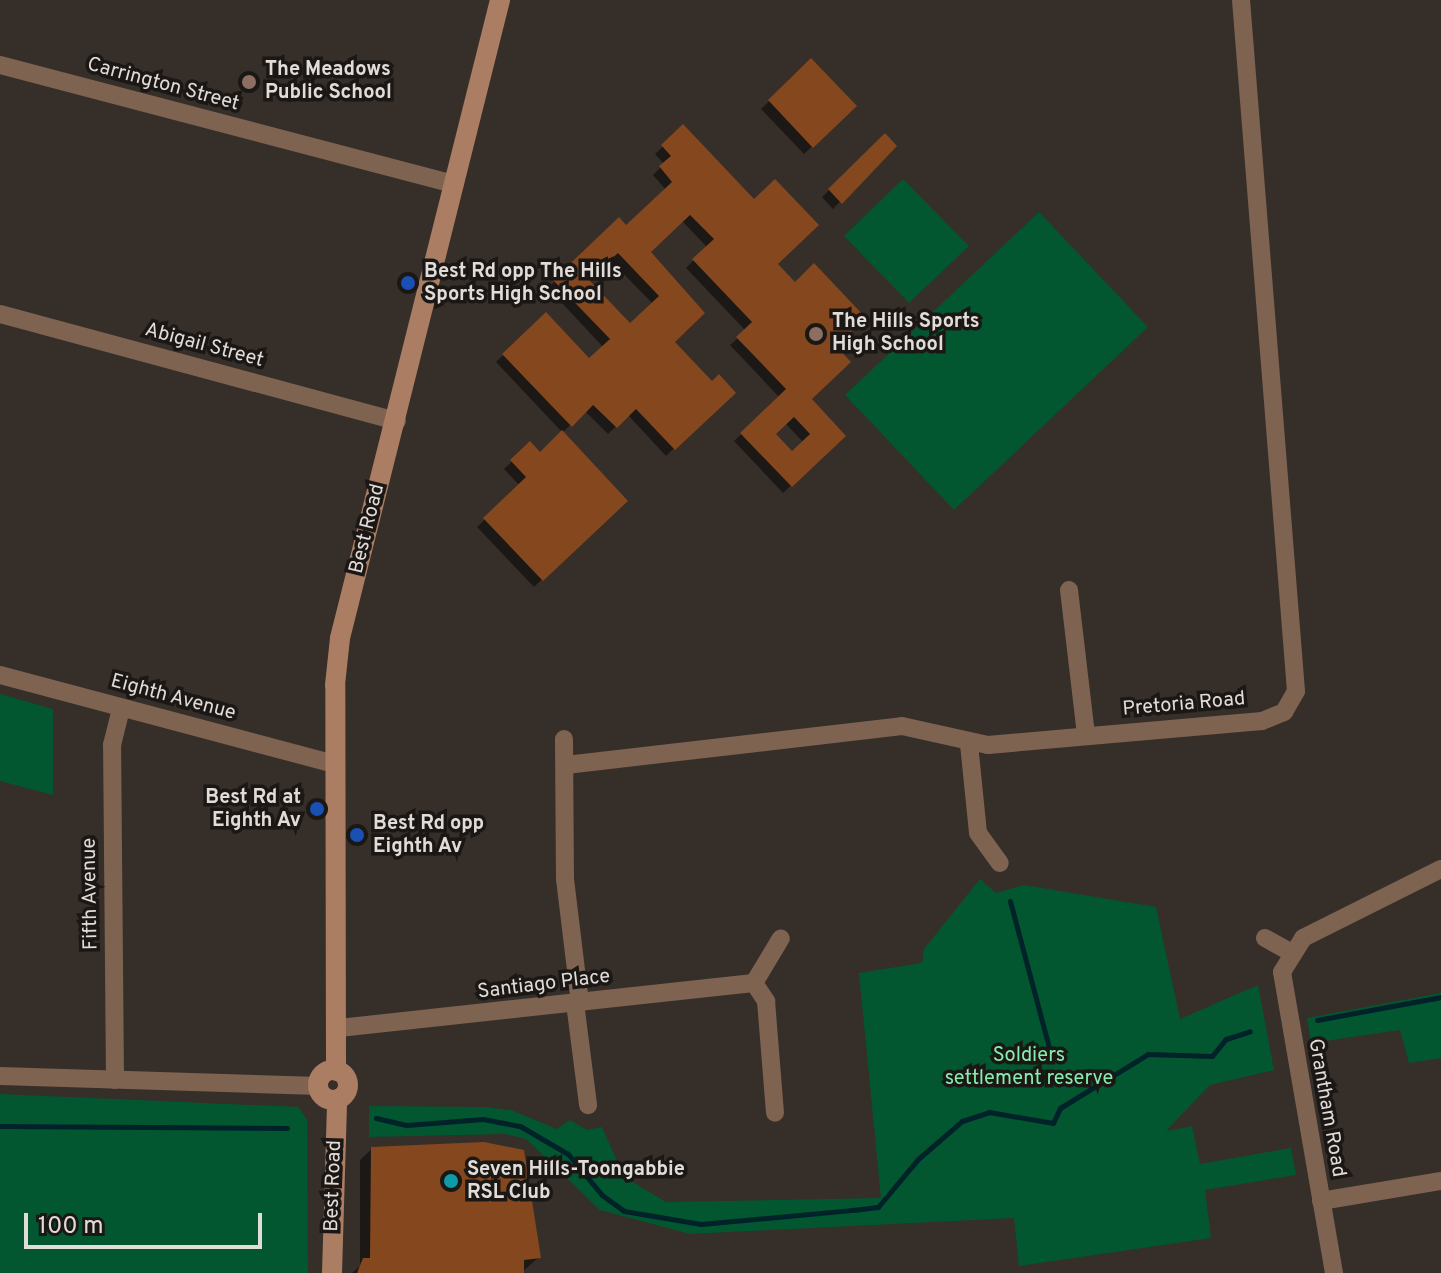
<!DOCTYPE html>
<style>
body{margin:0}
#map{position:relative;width:1441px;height:1273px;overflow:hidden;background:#362e29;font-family:Overpass,sans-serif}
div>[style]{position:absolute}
.green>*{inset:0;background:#025730}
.shadow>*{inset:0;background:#0007}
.stream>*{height:5px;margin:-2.5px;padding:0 2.5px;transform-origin:2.5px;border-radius:2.5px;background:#002228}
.building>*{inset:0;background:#85471d}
.minor>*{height:18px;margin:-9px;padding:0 9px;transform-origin:9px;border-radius:9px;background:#7f6351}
.secondary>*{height:20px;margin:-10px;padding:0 10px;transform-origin:10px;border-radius:10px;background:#ab7e63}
.secondary>.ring{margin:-10px;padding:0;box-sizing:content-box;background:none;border:20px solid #ab7e63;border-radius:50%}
.dots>*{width:22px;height:22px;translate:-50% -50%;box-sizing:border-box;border:4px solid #1a1715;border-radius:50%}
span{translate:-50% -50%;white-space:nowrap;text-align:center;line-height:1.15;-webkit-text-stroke:7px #1a1715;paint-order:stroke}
.poi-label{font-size:20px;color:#e2dcd9;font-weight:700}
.left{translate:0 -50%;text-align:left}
.right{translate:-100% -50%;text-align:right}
.street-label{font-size:20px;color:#e2dcd9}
.park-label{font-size:20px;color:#87edae}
.scale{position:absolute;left:24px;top:1213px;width:238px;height:36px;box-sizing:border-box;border:4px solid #e2dcd9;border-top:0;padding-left:10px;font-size:24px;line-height:28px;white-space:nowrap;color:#e2dcd9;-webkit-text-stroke:6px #1a1715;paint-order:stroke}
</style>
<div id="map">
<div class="green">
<i style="clip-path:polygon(903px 179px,969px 246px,909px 303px,844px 236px)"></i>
<i style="clip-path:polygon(1039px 212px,1148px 327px,954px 510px,845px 395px)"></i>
<i style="clip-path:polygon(0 694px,53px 709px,53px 795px,0 781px)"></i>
<i style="clip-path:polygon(980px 879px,996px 893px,1024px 885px,1156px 907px,1180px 1019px,1258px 985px,1274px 1070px,1210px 1085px,1166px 1131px,1192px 1126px,1200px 1164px,1291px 1148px,1296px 1175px,1205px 1190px,1211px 1238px,1019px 1266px,1014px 1218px,690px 1234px,600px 1210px,526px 1139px,505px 1134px,369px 1137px,369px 1106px,486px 1107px,511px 1110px,557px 1129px,570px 1120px,587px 1130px,602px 1127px,624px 1177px,666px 1202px,881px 1198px,859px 973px,922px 963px,924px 949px)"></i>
<i style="clip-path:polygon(1441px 993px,1441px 1058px,1409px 1063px,1400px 1030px,1311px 1043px,1307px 1018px)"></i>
<i style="clip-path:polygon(0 1094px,299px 1107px,307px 1120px,308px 1273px,0 1273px)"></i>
</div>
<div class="shadow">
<i style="clip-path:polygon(811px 61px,855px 106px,804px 154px,761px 109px)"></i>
<i style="clip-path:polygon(evenodd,683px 127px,833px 346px,809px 399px,843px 436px,783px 493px,734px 441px,780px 398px,730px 345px,746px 331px,686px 268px,707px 247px,682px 221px,649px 252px,673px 342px,712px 384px,733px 392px,666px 456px,628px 415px,608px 434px,585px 411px,562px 433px,626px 500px,534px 587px,477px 527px,520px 486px,504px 469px,530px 444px,540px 455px,562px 432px,496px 362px,546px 315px,589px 360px,603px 347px,548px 288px,619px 220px,626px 228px,666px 190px,653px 175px,664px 164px,655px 154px,683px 127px,609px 259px,653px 304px,630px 326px,586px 280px,609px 259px,683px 127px,785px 423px,804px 443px,792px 454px,773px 434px,785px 423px)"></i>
<i style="clip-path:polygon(885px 136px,894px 146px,833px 209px,822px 197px)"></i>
<i style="clip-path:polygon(372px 1149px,539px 1257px,521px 1273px,352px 1273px,360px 1266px,360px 1160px)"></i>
</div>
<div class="stream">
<i style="left:1010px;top:901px;width:152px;rotate:75.1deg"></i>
<i style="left:1317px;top:1020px;width:126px;rotate:-10.5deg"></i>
<i style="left:376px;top:1118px;width:32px;rotate:13deg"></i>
<i style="left:407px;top:1125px;width:76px;rotate:-4.5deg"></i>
<i style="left:483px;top:1119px;width:38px;rotate:11deg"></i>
<i style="left:520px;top:1126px;width:56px;rotate:30.3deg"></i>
<i style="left:568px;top:1154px;width:53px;rotate:50.3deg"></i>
<i style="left:602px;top:1195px;width:27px;rotate:36deg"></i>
<i style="left:624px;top:1211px;width:78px;rotate:9.6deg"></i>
<i style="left:701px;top:1224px;width:153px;rotate:-5.3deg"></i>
<i style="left:853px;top:1210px;width:25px;rotate:-7deg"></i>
<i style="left:878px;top:1207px;width:62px;rotate:-50.2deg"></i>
<i style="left:918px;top:1159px;width:58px;rotate:-40.8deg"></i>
<i style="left:962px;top:1121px;width:28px;rotate:-18deg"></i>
<i style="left:989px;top:1112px;width:65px;rotate:9.8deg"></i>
<i style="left:1053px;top:1123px;width:17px;rotate:-65deg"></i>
<i style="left:1060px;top:1108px;width:103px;rotate:-31.5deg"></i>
<i style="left:1148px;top:1054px;width:64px;rotate:1.8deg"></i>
<i style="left:1212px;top:1056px;width:22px;rotate:-51deg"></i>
<i style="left:1226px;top:1039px;width:25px;rotate:-18deg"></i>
<i style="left:0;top:1126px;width:287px;rotate:0.4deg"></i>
</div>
<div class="building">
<i style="clip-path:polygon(811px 58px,857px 106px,813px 148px,768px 100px)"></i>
<i style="clip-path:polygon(evenodd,683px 124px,754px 199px,775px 179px,819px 225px,778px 264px,795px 282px,814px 263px,866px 318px,836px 346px,851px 362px,812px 399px,846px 436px,792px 487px,740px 433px,786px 389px,736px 337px,752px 322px,692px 259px,714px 239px,690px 215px,651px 252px,705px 313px,675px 342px,712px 381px,719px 374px,736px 393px,675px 450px,636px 409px,617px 428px,593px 405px,572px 427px,502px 354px,546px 312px,589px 358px,610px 339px,553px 280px,619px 217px,626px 225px,672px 182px,659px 166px,671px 156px,661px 145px,683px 124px,618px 253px,659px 296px,630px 323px,589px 280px,618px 253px,683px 124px,794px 417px,810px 434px,792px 451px,776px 434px,794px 417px)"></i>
<i style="clip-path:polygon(885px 133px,897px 146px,842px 204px,828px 189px)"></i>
<i style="clip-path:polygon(562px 430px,628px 501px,543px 581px,483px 518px,526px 477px,510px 460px,530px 441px,540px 452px)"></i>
<i style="clip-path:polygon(484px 1142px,524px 1150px,541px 1258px,524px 1260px,524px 1273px,357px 1273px,363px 1258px,370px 1258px,371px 1147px)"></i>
</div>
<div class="minor">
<i style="left:0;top:65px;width:470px;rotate:14.7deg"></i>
<i style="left:0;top:314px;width:411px;rotate:15.1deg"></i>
<i style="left:1069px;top:590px;width:146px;rotate:83.3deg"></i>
<i style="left:0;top:675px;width:347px;rotate:14.9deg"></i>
<i style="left:564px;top:739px;width:140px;rotate:89.6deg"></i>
<i style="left:565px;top:879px;width:125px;rotate:83.1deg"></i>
<i style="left:969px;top:744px;width:89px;rotate:84.2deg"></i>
<i style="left:978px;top:833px;width:37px;rotate:54deg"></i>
<i style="left:566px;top:765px;width:338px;rotate:-6.6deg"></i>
<i style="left:902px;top:726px;width:88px;rotate:12.5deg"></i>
<i style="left:988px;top:745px;width:275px;rotate:-5deg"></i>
<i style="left:1262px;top:721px;width:24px;rotate:-22deg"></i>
<i style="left:1284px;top:712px;width:24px;rotate:-60deg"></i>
<i style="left:1296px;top:691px;width:693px;rotate:-94.55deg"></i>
<i style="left:1265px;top:938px;width:29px;rotate:29deg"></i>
<i style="left:754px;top:983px;width:52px;rotate:-59deg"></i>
<i style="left:575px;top:1003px;width:103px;rotate:82.7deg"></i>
<i style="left:339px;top:1028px;width:417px;rotate:-6.2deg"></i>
<i style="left:754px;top:983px;width:22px;rotate:56deg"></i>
<i style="left:766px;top:1001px;width:112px;rotate:85.4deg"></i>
<i style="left:0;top:1076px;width:319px;rotate:1.8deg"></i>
<i style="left:115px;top:1080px;width:335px;rotate:-90.5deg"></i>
<i style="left:112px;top:745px;width:38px;rotate:-76deg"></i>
<i style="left:1321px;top:1201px;width:122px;rotate:-9.5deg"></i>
<i style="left:1334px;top:1273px;width:305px;rotate:-99.8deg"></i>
<i style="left:1282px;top:972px;width:40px;rotate:-58deg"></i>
<i style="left:1303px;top:938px;width:154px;rotate:-26.6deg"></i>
</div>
<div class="secondary">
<i class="ring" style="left:318px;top:1070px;width:10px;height:10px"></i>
<i style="left:336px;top:1071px;width:386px;rotate:-90.1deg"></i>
<i style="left:335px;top:685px;width:47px;rotate:-83.9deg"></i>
<i style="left:340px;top:638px;width:658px;rotate:-75.92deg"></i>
<i style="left:332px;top:1273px;width:173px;rotate:-88.3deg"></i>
</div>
<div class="dots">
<i style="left:249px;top:82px;background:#8d6e63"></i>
<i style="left:408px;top:283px;background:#1a4fb4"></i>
<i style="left:816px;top:334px;background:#8d6e63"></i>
<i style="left:317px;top:809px;background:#1a4fb4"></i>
<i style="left:357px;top:835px;background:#1a4fb4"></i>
<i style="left:451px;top:1181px;background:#0f9aa8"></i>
</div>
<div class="poi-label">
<span class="left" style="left:265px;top:82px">The Meadows<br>Public School</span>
<span class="left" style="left:424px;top:284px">Best Rd opp The Hills<br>Sports High School</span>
<span class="left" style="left:832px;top:334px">The Hills Sports<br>High School</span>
<span class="right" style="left:301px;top:810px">Best Rd at<br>Eighth Av</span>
<span class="left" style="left:373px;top:836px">Best Rd opp<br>Eighth Av</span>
<span class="left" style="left:467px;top:1182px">Seven Hills-Toongabbie<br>RSL Club</span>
</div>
<div class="street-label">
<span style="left:163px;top:85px;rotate:15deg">Carrington Street</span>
<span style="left:204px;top:346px;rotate:15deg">Abigail Street</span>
<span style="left:368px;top:529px;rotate:-76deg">Best Road</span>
<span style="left:173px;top:698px;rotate:15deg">Eighth Avenue</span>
<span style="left:1184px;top:705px;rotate:-5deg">Pretoria Road</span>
<span style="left:91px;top:894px;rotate:-91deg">Fifth Avenue</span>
<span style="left:544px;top:985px;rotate:-7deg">Santiago Place</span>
<span style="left:1326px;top:1108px;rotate:80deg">Grantham Road</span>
<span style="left:334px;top:1186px;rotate:-88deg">Best Road</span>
</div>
<div class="park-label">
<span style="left:1029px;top:1068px">Soldiers<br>settlement reserve</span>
</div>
<div class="scale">100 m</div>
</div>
